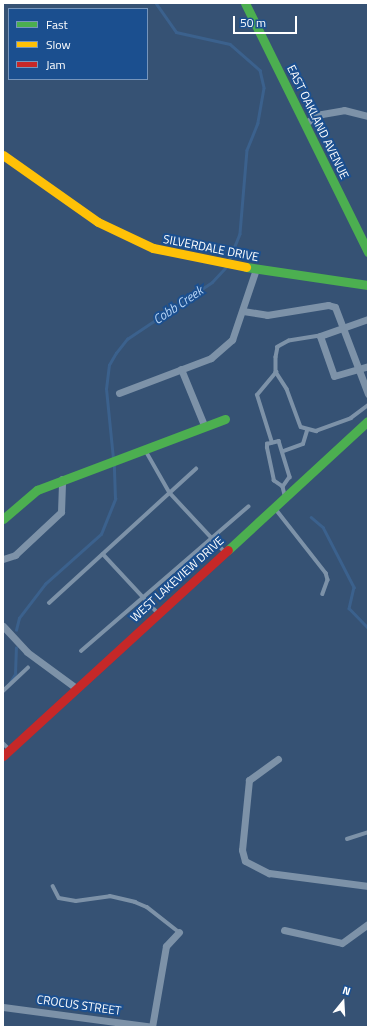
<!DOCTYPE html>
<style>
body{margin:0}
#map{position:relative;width:371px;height:1030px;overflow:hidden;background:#365274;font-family:"Titillium Web",sans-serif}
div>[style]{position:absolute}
.stream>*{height:2.5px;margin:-1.25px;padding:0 1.25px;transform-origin:1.25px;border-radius:1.25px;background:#3b618d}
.lane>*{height:3.5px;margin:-1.75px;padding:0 1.75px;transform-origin:1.75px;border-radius:1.75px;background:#7d92a8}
.street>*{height:7px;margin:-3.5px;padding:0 3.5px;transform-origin:3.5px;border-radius:3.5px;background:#7d92a8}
.fast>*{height:9px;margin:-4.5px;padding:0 4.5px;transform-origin:4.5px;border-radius:4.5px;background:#4caf50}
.slow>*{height:9px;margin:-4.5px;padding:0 4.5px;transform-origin:4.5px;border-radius:4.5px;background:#ffc107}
.jam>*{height:9px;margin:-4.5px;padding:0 4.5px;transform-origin:4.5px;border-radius:4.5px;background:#c62828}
span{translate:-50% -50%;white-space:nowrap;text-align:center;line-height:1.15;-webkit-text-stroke:4px #1b4f8f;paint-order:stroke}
.street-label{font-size:12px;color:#fff}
.water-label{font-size:13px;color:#b5d3f5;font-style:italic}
.frame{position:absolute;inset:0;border:4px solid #fff;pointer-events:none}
.legend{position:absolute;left:8px;top:8px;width:140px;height:72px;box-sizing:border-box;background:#1b4f8f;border:1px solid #7695bc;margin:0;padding:5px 7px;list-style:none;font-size:12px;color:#fff}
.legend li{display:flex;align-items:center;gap:8px;height:20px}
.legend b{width:20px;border:1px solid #7695bc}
.north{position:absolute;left:323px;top:982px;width:40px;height:40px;-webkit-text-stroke:3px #1b4f8f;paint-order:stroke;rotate:18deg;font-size:11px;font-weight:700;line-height:16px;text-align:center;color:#fff}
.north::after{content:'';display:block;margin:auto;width:14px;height:18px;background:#fff;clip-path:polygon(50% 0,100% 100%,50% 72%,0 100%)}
.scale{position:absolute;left:233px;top:16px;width:64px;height:18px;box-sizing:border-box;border:2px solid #fff;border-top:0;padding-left:5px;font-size:12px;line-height:14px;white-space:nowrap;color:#fff;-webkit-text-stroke:3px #1b4f8f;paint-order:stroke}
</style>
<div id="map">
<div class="stream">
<i style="left:156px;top:3px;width:35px;rotate:55deg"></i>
<i style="left:176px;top:32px;width:55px;rotate:12.5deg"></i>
<i style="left:230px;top:44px;width:40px;rotate:41deg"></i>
<i style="left:260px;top:70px;width:18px;rotate:77deg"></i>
<i style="left:264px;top:88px;width:36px;rotate:100deg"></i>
<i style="left:258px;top:123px;width:29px;rotate:112deg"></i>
<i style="left:247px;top:150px;width:84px;rotate:94.8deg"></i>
<i style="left:240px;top:234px;width:29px;rotate:112deg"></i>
<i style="left:113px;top:459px;width:70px;rotate:-95.7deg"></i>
<i style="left:106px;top:389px;width:24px;rotate:-83deg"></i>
<i style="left:109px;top:365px;width:14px;rotate:-60deg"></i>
<i style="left:116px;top:353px;width:18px;rotate:-52deg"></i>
<i style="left:127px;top:339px;width:102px;rotate:-33.8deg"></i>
<i style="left:212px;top:282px;width:21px;rotate:-47deg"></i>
<i style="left:311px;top:517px;width:16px;rotate:40deg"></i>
<i style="left:323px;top:527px;width:68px;rotate:62.7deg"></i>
<i style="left:354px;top:587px;width:22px;rotate:103deg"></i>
<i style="left:349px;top:608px;width:28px;rotate:46deg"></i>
<i style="left:16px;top:630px;width:12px;rotate:-76deg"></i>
<i style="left:19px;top:618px;width:43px;rotate:-52.6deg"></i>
<i style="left:45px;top:584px;width:75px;rotate:-41.8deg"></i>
<i style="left:101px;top:534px;width:38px;rotate:-68deg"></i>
<i style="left:115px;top:499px;width:35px;rotate:-92deg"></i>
<i style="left:9px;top:684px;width:12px;rotate:-59deg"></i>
<i style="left:15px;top:674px;width:26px;rotate:-88deg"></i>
</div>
<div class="lane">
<i style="left:320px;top:336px;width:31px;rotate:171deg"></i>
<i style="left:289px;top:341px;width:13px;rotate:151deg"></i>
<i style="left:278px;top:347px;width:10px;rotate:101deg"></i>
<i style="left:276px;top:357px;width:15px;rotate:90deg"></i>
<i style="left:276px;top:372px;width:20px;rotate:57deg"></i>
<i style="left:287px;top:389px;width:40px;rotate:69.8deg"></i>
<i style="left:301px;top:427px;width:16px;rotate:15deg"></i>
<i style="left:316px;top:431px;width:37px;rotate:-20deg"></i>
<i style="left:351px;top:418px;width:21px;rotate:-37deg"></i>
<i style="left:272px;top:443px;width:50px;rotate:-107.4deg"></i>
<i style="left:257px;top:395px;width:30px;rotate:-50deg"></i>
<i style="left:146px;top:451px;width:48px;rotate:60.3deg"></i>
<i style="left:170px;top:493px;width:79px;rotate:47deg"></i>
<i style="left:284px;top:451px;width:20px;rotate:-20deg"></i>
<i style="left:303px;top:444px;width:14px;rotate:-73deg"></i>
<i style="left:283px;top:487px;width:11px;rotate:-146deg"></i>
<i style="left:274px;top:481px;width:34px;rotate:-102deg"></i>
<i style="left:267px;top:448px;width:4px;rotate:-90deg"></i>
<i style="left:267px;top:444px;width:12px;rotate:-14deg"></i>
<i style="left:279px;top:441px;width:38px;rotate:73deg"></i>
<i style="left:290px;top:477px;width:12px;rotate:125deg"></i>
<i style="left:283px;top:487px;width:8px;rotate:76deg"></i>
<i style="left:275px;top:508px;width:83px;rotate:51.9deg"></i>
<i style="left:326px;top:573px;width:7px;rotate:74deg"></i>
<i style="left:328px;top:580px;width:15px;rotate:110deg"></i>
<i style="left:103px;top:554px;width:81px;rotate:47deg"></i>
<i style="left:49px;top:603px;width:199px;rotate:-42.4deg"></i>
<i style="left:81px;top:651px;width:221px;rotate:-40.8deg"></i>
<i style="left:3px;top:691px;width:34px;rotate:-43deg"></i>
<i style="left:3px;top:743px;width:8px;rotate:45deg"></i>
<i style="left:347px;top:839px;width:22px;rotate:-18deg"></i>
<i style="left:53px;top:886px;width:13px;rotate:63deg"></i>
<i style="left:59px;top:898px;width:17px;rotate:10deg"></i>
<i style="left:76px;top:901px;width:34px;rotate:-8deg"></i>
<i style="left:110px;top:896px;width:26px;rotate:13deg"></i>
<i style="left:135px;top:902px;width:13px;rotate:23deg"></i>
<i style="left:147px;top:907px;width:41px;rotate:38deg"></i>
</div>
<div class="street">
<i style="left:305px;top:123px;width:19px;rotate:-28deg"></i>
<i style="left:322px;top:114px;width:22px;rotate:-10deg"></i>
<i style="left:344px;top:110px;width:25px;rotate:14deg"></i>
<i style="left:243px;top:311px;width:24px;rotate:9deg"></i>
<i style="left:267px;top:315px;width:62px;rotate:-9.3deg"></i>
<i style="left:328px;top:305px;width:7px;rotate:16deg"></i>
<i style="left:335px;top:307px;width:93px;rotate:69.2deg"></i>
<i style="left:368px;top:319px;width:51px;rotate:160.5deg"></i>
<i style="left:320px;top:336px;width:42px;rotate:70.7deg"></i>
<i style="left:334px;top:376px;width:35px;rotate:-16deg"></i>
<i style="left:181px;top:369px;width:61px;rotate:67.7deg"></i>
<i style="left:119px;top:393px;width:98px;rotate:-20.8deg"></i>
<i style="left:211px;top:358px;width:28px;rotate:-41deg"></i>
<i style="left:232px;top:340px;width:75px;rotate:-71.3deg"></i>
<i style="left:3px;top:559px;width:13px;rotate:-18deg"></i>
<i style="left:15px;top:555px;width:63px;rotate:-43.1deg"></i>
<i style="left:61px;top:512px;width:33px;rotate:-88deg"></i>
<i style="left:3px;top:626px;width:35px;rotate:47deg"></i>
<i style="left:27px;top:652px;width:61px;rotate:36.3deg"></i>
<i style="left:278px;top:759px;width:36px;rotate:144deg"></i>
<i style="left:249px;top:780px;width:70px;rotate:95.7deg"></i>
<i style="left:242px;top:850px;width:11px;rotate:75deg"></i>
<i style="left:245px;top:861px;width:27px;rotate:27deg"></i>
<i style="left:269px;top:873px;width:100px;rotate:7.5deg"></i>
<i style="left:284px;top:930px;width:59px;rotate:12.6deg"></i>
<i style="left:342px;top:943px;width:32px;rotate:-36deg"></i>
<i style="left:3px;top:1007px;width:150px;rotate:7.6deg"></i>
<i style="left:152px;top:1027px;width:82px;rotate:-80.2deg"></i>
<i style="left:166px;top:946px;width:19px;rotate:-47deg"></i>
</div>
<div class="fast">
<i style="left:245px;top:3px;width:278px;rotate:63.7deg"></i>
<i style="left:246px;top:267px;width:123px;rotate:8.4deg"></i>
<i style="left:3px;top:519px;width:45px;rotate:-40.5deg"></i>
<i style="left:37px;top:490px;width:201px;rotate:-20.7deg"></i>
<i style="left:228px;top:550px;width:190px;rotate:-42.7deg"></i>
</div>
<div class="slow">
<i style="left:3px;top:155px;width:116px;rotate:35.2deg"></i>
<i style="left:98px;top:222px;width:61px;rotate:25.3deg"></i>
<i style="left:153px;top:248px;width:95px;rotate:11.5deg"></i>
</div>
<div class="jam">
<i style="left:3px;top:756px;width:305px;rotate:-42.5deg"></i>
</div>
<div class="street-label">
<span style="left:318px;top:122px;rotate:64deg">EAST OAKLAND AVENUE</span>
<span style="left:211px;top:248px;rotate:11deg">SILVERDALE DRIVE</span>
<span style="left:177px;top:579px;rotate:-42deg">WEST LAKEVIEW DRIVE</span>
<span style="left:79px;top:1005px;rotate:8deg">CROCUS STREET</span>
</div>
<div class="water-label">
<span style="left:178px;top:305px;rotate:-34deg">Cobb Creek</span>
</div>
<div class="frame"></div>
<ul class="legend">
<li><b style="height:5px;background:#4caf50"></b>Fast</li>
<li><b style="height:5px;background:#ffc107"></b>Slow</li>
<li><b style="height:5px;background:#c62828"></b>Jam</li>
</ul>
<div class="north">N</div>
<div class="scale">50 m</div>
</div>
